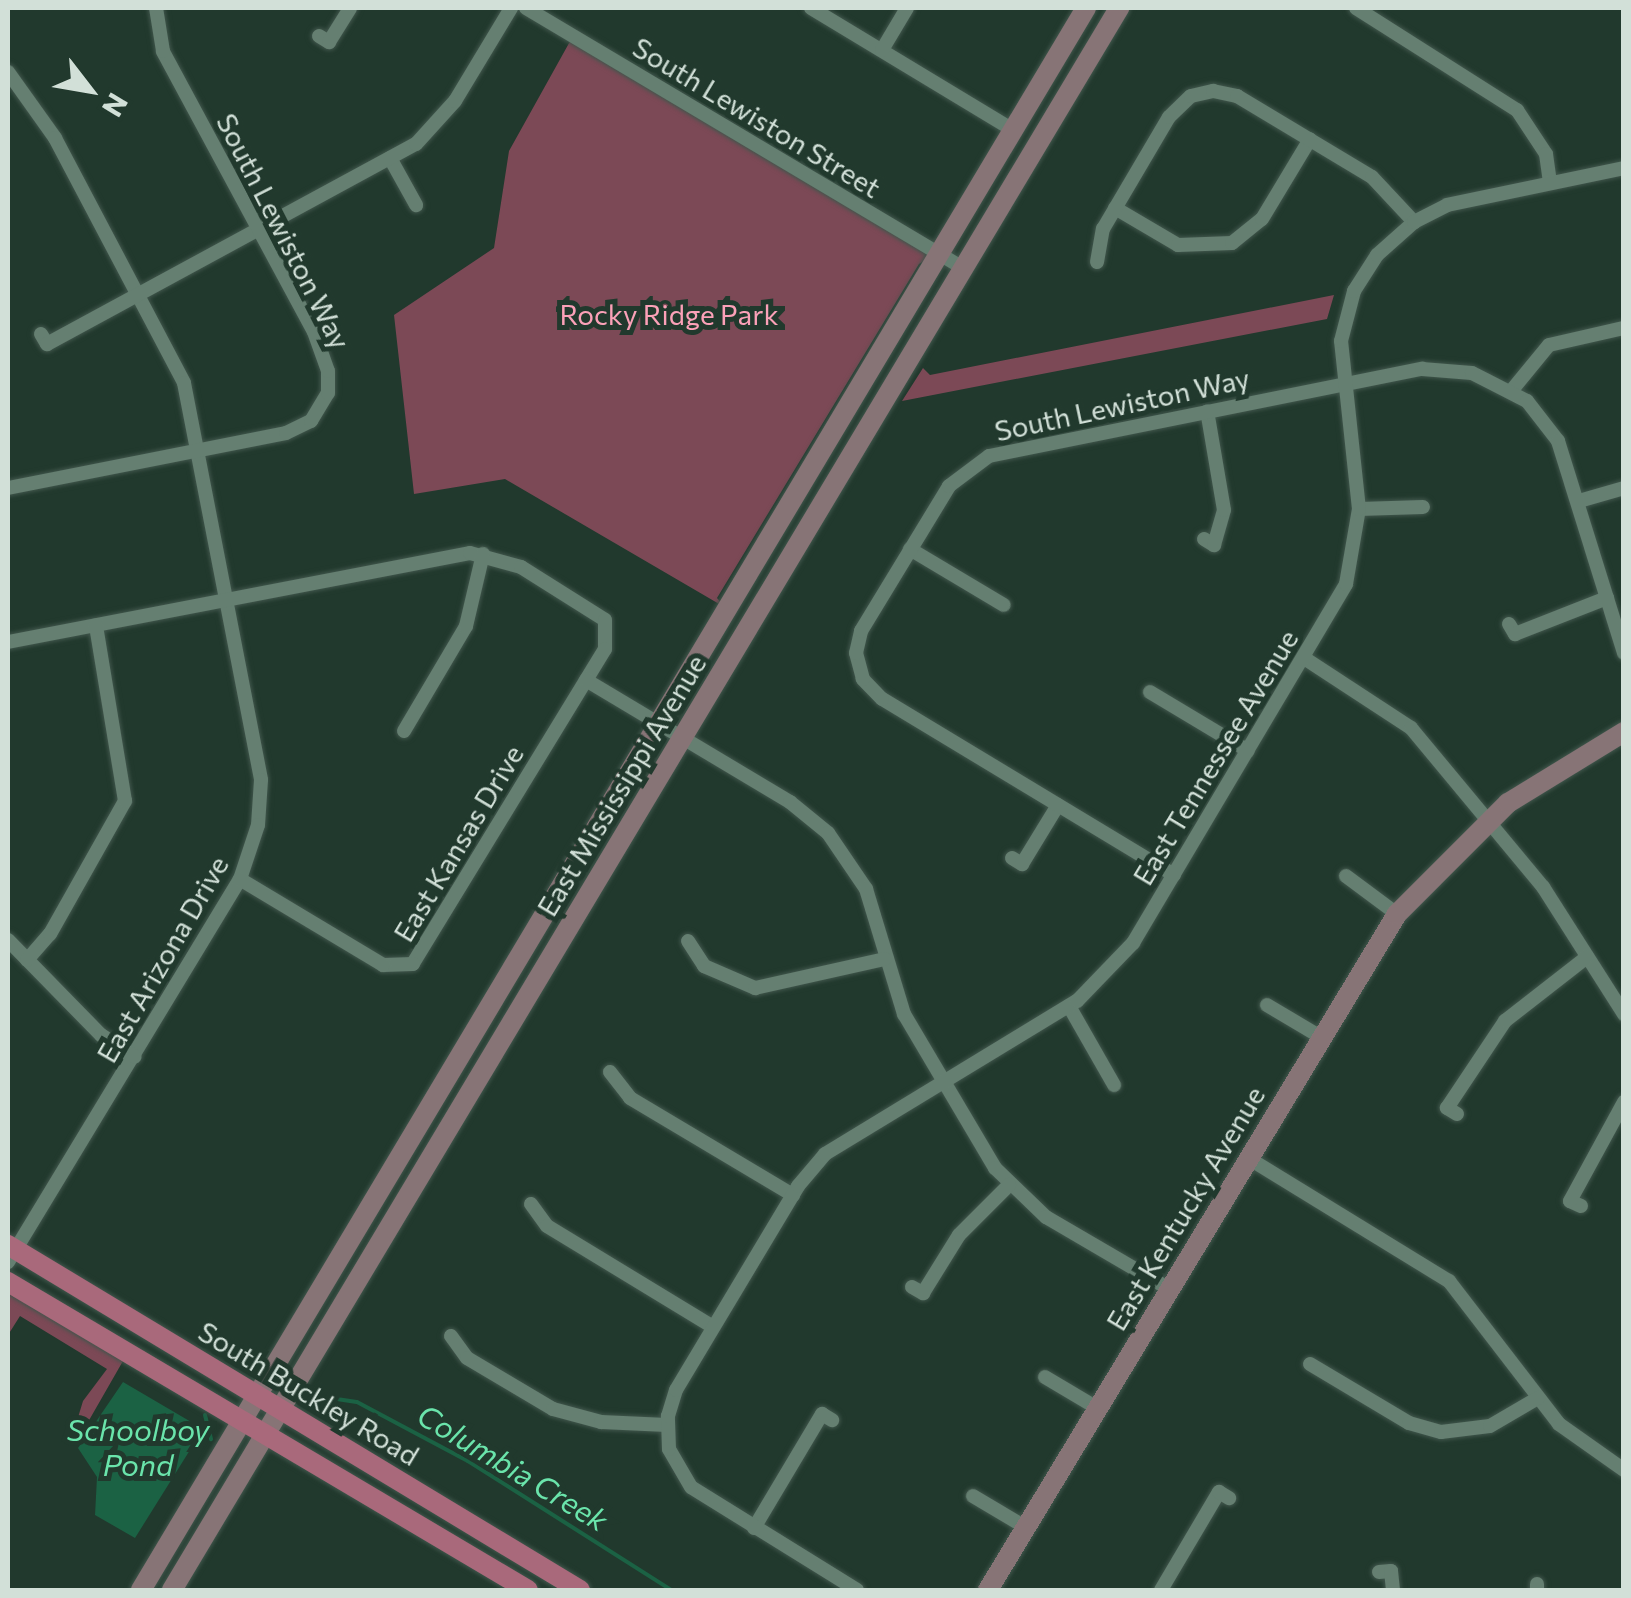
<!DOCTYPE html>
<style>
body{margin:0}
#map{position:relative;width:1631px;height:1598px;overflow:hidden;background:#21392d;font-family:Commissioner,sans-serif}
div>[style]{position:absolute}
.green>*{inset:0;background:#7c4956}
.water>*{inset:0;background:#1b6244}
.stream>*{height:4px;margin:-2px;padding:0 2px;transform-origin:2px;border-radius:2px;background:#1b6244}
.roads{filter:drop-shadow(0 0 2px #41564c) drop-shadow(0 0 2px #41564c)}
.street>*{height:14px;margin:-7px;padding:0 7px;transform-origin:7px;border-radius:7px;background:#657f71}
.secondary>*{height:20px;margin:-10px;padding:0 10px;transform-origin:10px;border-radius:10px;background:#877476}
.primary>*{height:20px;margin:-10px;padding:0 10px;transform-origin:10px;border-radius:10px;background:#a9697b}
span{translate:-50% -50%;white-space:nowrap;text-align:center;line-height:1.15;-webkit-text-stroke:10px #21392d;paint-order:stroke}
.street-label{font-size:28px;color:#d2e0d8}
.park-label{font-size:28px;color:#fba1b8}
.water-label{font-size:30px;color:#6ae4ab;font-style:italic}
.frame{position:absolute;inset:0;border:10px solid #d2e0d8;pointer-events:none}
.north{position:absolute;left:40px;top:40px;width:100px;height:100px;-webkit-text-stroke:8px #21392d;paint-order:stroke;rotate:121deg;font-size:28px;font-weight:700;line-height:40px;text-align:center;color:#d2e0d8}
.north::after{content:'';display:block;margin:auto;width:35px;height:45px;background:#d2e0d8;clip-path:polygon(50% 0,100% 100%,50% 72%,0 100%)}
</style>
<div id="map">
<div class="green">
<i style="clip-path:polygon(573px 36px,938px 253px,919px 264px,717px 598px,726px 608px,505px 479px,414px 494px,394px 315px,494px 248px,509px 151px)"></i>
<i style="clip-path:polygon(1334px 295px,1327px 319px,902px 401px,923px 368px,930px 375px)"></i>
<i style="clip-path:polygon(8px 1290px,127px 1354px,84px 1429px,76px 1424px,83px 1401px,107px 1369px,20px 1316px,8px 1335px)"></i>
</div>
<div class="water">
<i style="clip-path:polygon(123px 1382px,198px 1426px,200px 1434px,135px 1538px,95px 1515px,97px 1477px,78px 1448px)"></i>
</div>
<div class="stream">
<i style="left:317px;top:1396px;width:40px;rotate:8.5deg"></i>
<i style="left:357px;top:1402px;width:126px;rotate:28deg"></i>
<i style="left:468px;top:1461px;width:241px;rotate:32.4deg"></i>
<i style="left:205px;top:1415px;width:25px;rotate:76deg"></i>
</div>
<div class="roads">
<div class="street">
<i style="left:526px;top:8px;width:508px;rotate:30.75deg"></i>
<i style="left:811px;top:8px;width:236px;rotate:31.1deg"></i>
<i style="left:1356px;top:8px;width:191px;rotate:32.4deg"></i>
<i style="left:1517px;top:110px;width:53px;rotate:56.6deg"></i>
<i style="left:1546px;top:154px;width:29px;rotate:82deg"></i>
<i style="left:319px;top:36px;width:12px;rotate:31deg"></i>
<i style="left:329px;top:42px;width:40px;rotate:-58deg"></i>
<i style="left:882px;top:50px;width:49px;rotate:-59.2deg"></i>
<i style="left:8px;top:72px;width:81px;rotate:54.5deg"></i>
<i style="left:55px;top:138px;width:277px;rotate:62.2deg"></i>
<i style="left:184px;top:383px;width:404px;rotate:79deg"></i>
<i style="left:261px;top:780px;width:45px;rotate:93.8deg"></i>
<i style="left:258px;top:825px;width:57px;rotate:108.4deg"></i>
<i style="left:240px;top:879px;width:448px;rotate:121.2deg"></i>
<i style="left:390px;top:158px;width:54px;rotate:61deg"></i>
<i style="left:1115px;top:208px;width:73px;rotate:30.4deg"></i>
<i style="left:1178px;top:245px;width:54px;rotate:-2.1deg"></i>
<i style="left:1232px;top:243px;width:38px;rotate:-39deg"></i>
<i style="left:1262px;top:219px;width:93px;rotate:-59deg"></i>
<i style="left:1097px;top:262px;width:34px;rotate:-80deg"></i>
<i style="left:1103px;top:229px;width:130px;rotate:-59.5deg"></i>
<i style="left:1169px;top:117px;width:30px;rotate:-44deg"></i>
<i style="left:1191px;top:96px;width:23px;rotate:-13deg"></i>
<i style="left:1213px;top:91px;width:25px;rotate:12deg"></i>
<i style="left:1237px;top:96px;width:157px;rotate:31deg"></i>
<i style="left:1372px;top:177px;width:62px;rotate:47deg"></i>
<i style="left:41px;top:334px;width:12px;rotate:59deg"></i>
<i style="left:47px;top:344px;width:420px;rotate:-28.5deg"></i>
<i style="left:416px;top:144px;width:58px;rotate:-47.8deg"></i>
<i style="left:455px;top:101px;width:109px;rotate:-58.9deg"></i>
<i style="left:1512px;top:390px;width:58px;rotate:-50.6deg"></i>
<i style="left:1549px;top:345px;width:77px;rotate:-12.8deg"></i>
<i style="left:8px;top:488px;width:283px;rotate:-11.2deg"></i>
<i style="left:286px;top:433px;width:28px;rotate:-26deg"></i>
<i style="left:311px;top:421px;width:33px;rotate:-59deg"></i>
<i style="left:328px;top:393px;width:22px;rotate:-90deg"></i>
<i style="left:328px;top:371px;width:41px;rotate:-109.7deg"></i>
<i style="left:314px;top:332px;width:319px;rotate:-118.3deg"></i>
<i style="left:163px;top:51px;width:44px;rotate:-99.2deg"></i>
<i style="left:1579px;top:501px;width:47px;rotate:-16.1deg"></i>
<i style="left:1359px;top:509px;width:64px;rotate:-1.8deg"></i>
<i style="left:1204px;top:539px;width:12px;rotate:31deg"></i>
<i style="left:1214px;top:545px;width:36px;rotate:-74deg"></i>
<i style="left:1224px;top:510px;width:100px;rotate:-99.7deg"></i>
<i style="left:910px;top:549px;width:109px;rotate:30.8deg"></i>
<i style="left:1509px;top:624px;width:12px;rotate:59deg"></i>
<i style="left:1515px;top:634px;width:99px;rotate:-21.4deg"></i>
<i style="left:8px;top:642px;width:470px;rotate:-10.9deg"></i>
<i style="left:470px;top:553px;width:53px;rotate:15.4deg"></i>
<i style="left:521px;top:567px;width:99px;rotate:32.2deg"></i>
<i style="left:605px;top:620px;width:29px;rotate:90deg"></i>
<i style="left:605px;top:649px;width:369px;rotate:121.4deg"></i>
<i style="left:413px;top:964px;width:30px;rotate:178deg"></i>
<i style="left:383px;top:965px;width:167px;rotate:-149deg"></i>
<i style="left:1304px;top:658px;width:128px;rotate:33.2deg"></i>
<i style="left:1411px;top:728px;width:207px;rotate:50.3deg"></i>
<i style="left:1543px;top:887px;width:151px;rotate:57.5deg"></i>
<i style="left:586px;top:680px;width:238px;rotate:30.9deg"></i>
<i style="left:790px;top:802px;width:49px;rotate:39.2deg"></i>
<i style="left:828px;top:833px;width:68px;rotate:55.8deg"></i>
<i style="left:866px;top:889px;width:131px;rotate:73.1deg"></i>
<i style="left:904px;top:1014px;width:179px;rotate:59.4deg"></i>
<i style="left:995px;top:1168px;width:71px;rotate:43.9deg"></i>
<i style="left:1046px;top:1217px;width:143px;rotate:30.3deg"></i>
<i style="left:1150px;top:692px;width:114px;rotate:31deg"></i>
<i style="left:404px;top:731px;width:122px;rotate:-59.4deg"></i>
<i style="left:466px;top:626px;width:74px;rotate:-76.7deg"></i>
<i style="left:1012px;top:858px;width:12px;rotate:31deg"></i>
<i style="left:1022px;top:864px;width:69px;rotate:-58.6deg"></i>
<i style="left:1174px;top:875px;width:341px;rotate:-148.9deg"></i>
<i style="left:882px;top:699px;width:28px;rotate:-134deg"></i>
<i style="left:863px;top:679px;width:27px;rotate:-105deg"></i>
<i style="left:856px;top:653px;width:23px;rotate:-77deg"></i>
<i style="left:861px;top:631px;width:170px;rotate:-58.7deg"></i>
<i style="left:949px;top:486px;width:50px;rotate:-36.9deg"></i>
<i style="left:989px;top:456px;width:442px;rotate:-11.4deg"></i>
<i style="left:1422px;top:369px;width:50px;rotate:4.6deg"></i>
<i style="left:1472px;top:373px;width:62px;rotate:27deg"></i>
<i style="left:1527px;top:401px;width:51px;rotate:52.2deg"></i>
<i style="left:1558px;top:441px;width:222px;rotate:72.7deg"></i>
<i style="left:1346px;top:876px;width:64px;rotate:36.7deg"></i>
<i style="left:8px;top:940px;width:133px;rotate:45.6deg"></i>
<i style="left:101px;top:1035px;width:40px;rotate:32.9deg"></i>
<i style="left:688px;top:941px;width:30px;rotate:57deg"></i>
<i style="left:704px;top:966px;width:56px;rotate:23.3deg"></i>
<i style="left:755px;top:988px;width:133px;rotate:-12.6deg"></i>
<i style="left:27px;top:960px;width:35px;rotate:-49deg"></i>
<i style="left:50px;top:934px;width:153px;rotate:-60.6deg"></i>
<i style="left:125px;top:801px;width:178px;rotate:-99.4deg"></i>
<i style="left:1267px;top:1005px;width:61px;rotate:30.8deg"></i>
<i style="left:1069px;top:1006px;width:91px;rotate:60.3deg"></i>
<i style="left:610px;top:1072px;width:33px;rotate:52deg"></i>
<i style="left:630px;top:1098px;width:190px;rotate:30.8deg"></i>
<i style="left:1457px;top:1114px;width:12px;rotate:-149deg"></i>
<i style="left:1447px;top:1108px;width:105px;rotate:-56.3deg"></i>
<i style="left:1505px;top:1021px;width:104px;rotate:-38deg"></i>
<i style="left:1248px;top:1158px;width:236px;rotate:31.5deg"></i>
<i style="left:1449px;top:1281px;width:180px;rotate:52.4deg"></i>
<i style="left:1559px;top:1424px;width:80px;rotate:35.3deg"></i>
<i style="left:531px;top:1204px;width:27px;rotate:54deg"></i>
<i style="left:547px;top:1226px;width:194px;rotate:31.3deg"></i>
<i style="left:1581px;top:1206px;width:12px;rotate:-156deg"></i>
<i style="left:1570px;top:1201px;width:113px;rotate:-61.4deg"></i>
<i style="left:912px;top:1287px;width:13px;rotate:29deg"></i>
<i style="left:923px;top:1293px;width:68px;rotate:-58.2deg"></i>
<i style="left:959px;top:1235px;width:71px;rotate:-45deg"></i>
<i style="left:451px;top:1336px;width:27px;rotate:54deg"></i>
<i style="left:467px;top:1358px;width:100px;rotate:30.7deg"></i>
<i style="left:553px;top:1409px;width:50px;rotate:15.2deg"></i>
<i style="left:601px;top:1422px;width:66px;rotate:2.6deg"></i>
<i style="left:1310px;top:1364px;width:115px;rotate:30.8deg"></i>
<i style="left:1409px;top:1423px;width:33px;rotate:16deg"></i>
<i style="left:1441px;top:1432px;width:49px;rotate:-7deg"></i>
<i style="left:1490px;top:1426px;width:56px;rotate:-30.3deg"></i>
<i style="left:1045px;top:1377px;width:61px;rotate:30.8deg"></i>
<i style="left:973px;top:1496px;width:61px;rotate:30.8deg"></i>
<i style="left:754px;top:1528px;width:133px;rotate:-59.2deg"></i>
<i style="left:822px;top:1414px;width:12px;rotate:31deg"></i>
<i style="left:1379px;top:1572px;width:12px;rotate:-5deg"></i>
<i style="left:1391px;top:1571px;width:19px;rotate:84deg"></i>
<i style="left:1537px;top:1584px;width:6px;rotate:90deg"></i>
<i style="left:857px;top:1590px;width:195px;rotate:-148.2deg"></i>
<i style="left:691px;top:1487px;width:44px;rotate:-120.1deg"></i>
<i style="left:669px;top:1449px;width:33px;rotate:-92deg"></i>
<i style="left:668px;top:1416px;width:27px;rotate:-73deg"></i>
<i style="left:676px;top:1390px;width:238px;rotate:-59.1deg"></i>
<i style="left:798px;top:1186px;width:42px;rotate:-49.8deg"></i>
<i style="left:825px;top:1154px;width:295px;rotate:-31.3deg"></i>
<i style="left:1077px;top:1001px;width:81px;rotate:-46deg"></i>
<i style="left:1133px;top:943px;width:417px;rotate:-59.3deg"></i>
<i style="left:1346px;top:584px;width:76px;rotate:-80.2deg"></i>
<i style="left:1359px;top:509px;width:169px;rotate:-96.1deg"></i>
<i style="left:1341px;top:341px;width:52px;rotate:-75.4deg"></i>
<i style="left:1354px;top:291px;width:43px;rotate:-57.4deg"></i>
<i style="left:1377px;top:255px;width:50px;rotate:-41.7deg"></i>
<i style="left:1414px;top:222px;width:37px;rotate:-27deg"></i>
<i style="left:1447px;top:205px;width:181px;rotate:-11.8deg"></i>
<i style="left:1161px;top:1590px;width:114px;rotate:-59.4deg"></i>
<i style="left:1219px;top:1492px;width:12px;rotate:31deg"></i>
</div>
<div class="secondary">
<i style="left:141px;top:1590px;width:1843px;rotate:-59.15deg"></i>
<i style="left:172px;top:1590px;width:1844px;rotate:-59.09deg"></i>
<i style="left:988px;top:1590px;width:790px;rotate:-58.82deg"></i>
<i style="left:1397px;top:914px;width:157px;rotate:-45deg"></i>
<i style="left:1508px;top:803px;width:136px;rotate:-31.5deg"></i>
</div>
<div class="primary">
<i style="left:8px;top:1245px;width:668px;rotate:31.1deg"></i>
<i style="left:8px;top:1282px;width:604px;rotate:30.64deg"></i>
</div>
</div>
<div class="street-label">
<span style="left:757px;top:117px;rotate:31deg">South Lewiston Street</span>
<span style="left:284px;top:231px;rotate:63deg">South Lewiston Way</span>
<span style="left:1122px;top:404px;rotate:-12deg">South Lewiston Way</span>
<span style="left:1215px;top:757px;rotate:-59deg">East Tennessee Avenue</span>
<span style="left:621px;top:785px;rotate:-59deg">East Mississippi Avenue</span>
<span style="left:458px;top:843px;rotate:-59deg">East Kansas Drive</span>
<span style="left:162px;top:959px;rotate:-60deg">East Arizona Drive</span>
<span style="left:1185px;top:1208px;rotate:-59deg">East Kentucky Avenue</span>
<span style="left:309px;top:1393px;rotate:31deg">South Buckley Road</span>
</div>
<div class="park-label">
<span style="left:669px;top:314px">Rocky Ridge Park</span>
</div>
<div class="water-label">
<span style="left:138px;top:1446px">Schoolboy<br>Pond</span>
<span style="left:513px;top:1467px;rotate:31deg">Columbia Creek</span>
</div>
<div class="frame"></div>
<div class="north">N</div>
</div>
